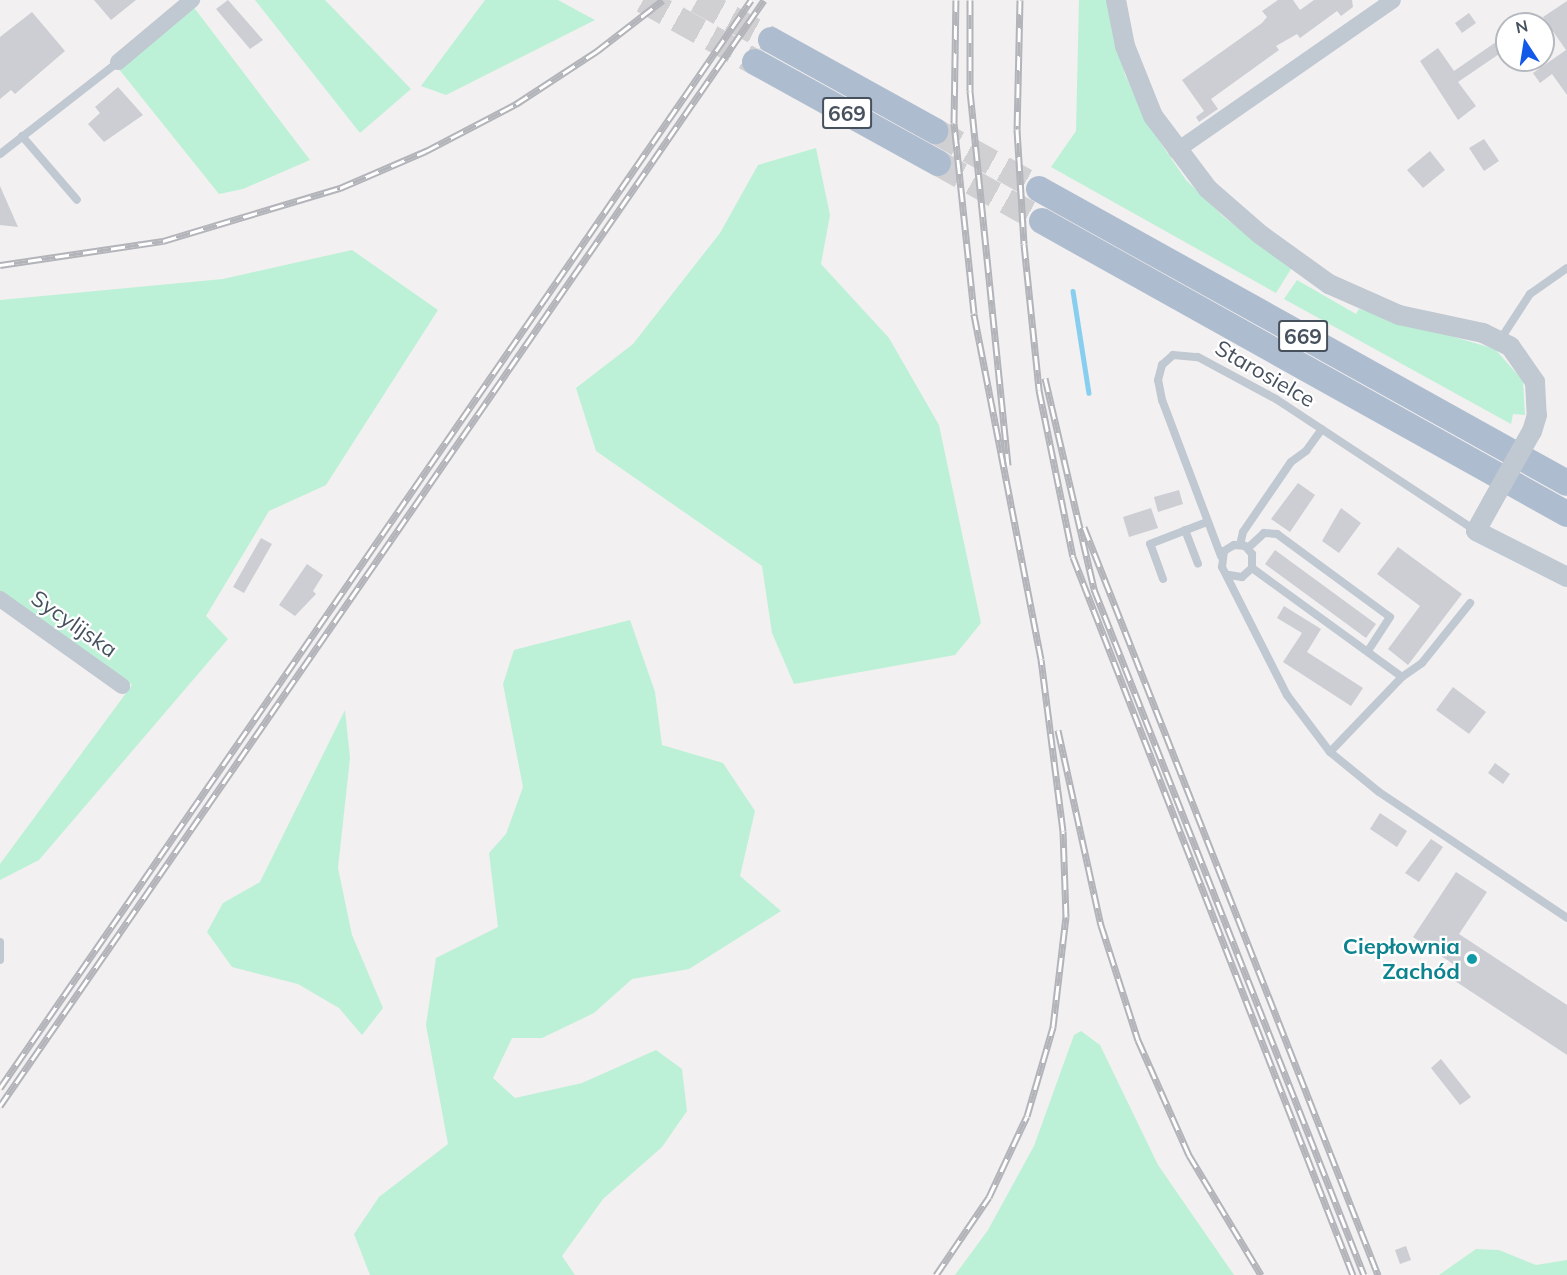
<!DOCTYPE html>
<meta charset="utf-8">
<style>
body{margin:0}
#map{position:relative;width:1567px;height:1275px;overflow:hidden;background:#f2f0f0;font-family:Mulish,sans-serif}
div>[style]{position:absolute}
.green>*{inset:0;background:#bdf1d7}
.stream>*{height:4.5px;margin:-2.25px;padding:0 2.25px;transform-origin:2.25px;border-radius:2.25px;background:#88cfef}
.building>*{inset:0;background:#ccced4}
.primary-tunnel>*{height:26px;margin-top:-13px;transform-origin:0;background:repeating-linear-gradient(90deg,#d0d0d3 0 26px,transparent 0 39px)}
.service>*{height:8px;margin:-4px;padding:0 4px;transform-origin:4px;border-radius:4px;background:#c0c8d2}
.minor>*{height:16px;margin:-8px;padding:0 8px;transform-origin:8px;border-radius:8px;background:#c0c8d2}
.tertiary>*{height:20px;margin:-10px;padding:0 10px;transform-origin:10px;border-radius:10px;background:#c0c8d2}
.primary>*{height:26px;margin:-13px;padding:0 13px;transform-origin:13px;border-radius:13px;background:#aebccf}
.rail>*{height:7px;margin-top:-3.5px;transform-origin:0;background:repeating-linear-gradient(90deg,#fff 0 14px,#b2b4ba 0 28px);box-sizing:border-box;border-block:2px solid #b2b4ba}
.tertiary-bridge>*{height:20px;margin:-10px;padding:0 10px;transform-origin:10px;border-radius:10px;background:#c0c8d2}
.dots>*{width:16px;height:16px;translate:-50% -50%;box-sizing:border-box;border:3px solid #fff;border-radius:50%}
span{translate:-50% -50%;white-space:nowrap;text-align:center;line-height:1.15;-webkit-text-stroke:4.5px #fff;paint-order:stroke}
.shield-label span{padding:2px 4px;background:#fff;border:2px solid;border-radius:4px;-webkit-text-stroke-width:0}
.shield-label{font-size:21px;color:#47515e;font-weight:700}
.street-label{font-size:22px;color:#47515e}
.culture-label{font-size:22px;color:#0d838f;font-weight:700}
.right{translate:-100% -50%;text-align:right}
.north{position:absolute;left:1495px;top:12px;width:60px;height:60px;box-sizing:border-box;background:#fff;border:2px solid #b5b9bf;border-radius:50%;rotate:348deg;font-size:16px;font-weight:700;line-height:24px;text-align:center;color:#47515e}
.north::after{content:'';display:block;margin:auto;width:21px;height:27px;background:#1359e9;clip-path:polygon(50% 0,100% 100%,50% 72%,0 100%)}
</style>
<div id="map">
<div class="green">
<i style="clip-path:polygon(255px 0,325px 0,411px 89px,360px 133px)"></i>
<i style="clip-path:polygon(485px 0,558px 0,595px 20px,446px 95px,421px 86px)"></i>
<i style="clip-path:polygon(1079px 0,1107px 0,1125px 75px,1151px 129px,1186px 180px,1224px 217px,1291px 269px,1276px 293px,1051px 167px,1076px 131px)"></i>
<i style="clip-path:polygon(192px 5px,310px 160px,243px 189px,219px 194px,118px 68px)"></i>
<i style="clip-path:polygon(816px 148px,830px 215px,821px 264px,889px 338px,939px 425px,981px 623px,955px 655px,794px 684px,772px 633px,762px 566px,596px 451px,576px 388px,633px 344px,720px 233px,758px 165px)"></i>
<i style="clip-path:polygon(352px 250px,438px 310px,326px 485px,269px 511px,206px 616px,228px 639px,39px 860px,0 880px,0 864px,132px 685px,0 593px,0 300px,223px 279px)"></i>
<i style="clip-path:polygon(1297px 280px,1356px 314px,1359px 309px,1495px 349px,1523px 381px,1525px 415px,1513px 414px,1511px 424px,1284px 299px)"></i>
<i style="clip-path:polygon(630px 620px,655px 692px,662px 745px,723px 763px,755px 811px,740px 876px,781px 911px,689px 969px,632px 979px,594px 1013px,542px 1038px,512px 1038px,493px 1078px,515px 1098px,582px 1083px,656px 1050px,682px 1069px,687px 1111px,662px 1147px,603px 1199px,562px 1256px,575px 1275px,370px 1275px,354px 1234px,379px 1197px,448px 1144px,426px 1025px,436px 958px,498px 927px,489px 853px,506px 834px,523px 787px,503px 684px,514px 650px)"></i>
<i style="clip-path:polygon(345px 710px,350px 758px,338px 868px,352px 935px,383px 1008px,362px 1035px,339px 1008px,298px 984px,232px 967px,207px 932px,223px 903px,260px 882px)"></i>
<i style="clip-path:polygon(1081px 1031px,1100px 1045px,1158px 1165px,1234px 1275px,955px 1275px,988px 1230px,1034px 1146px,1074px 1035px)"></i>
<i style="clip-path:polygon(1476px 1249px,1499px 1250px,1536px 1265px,1567px 1260px,1567px 1275px,1439px 1275px)"></i>
</div>
<div class="stream">
<i style="left:1073px;top:291px;width:103px;rotate:81.1deg"></i>
</div>
<div class="building">
<i style="clip-path:polygon(94px 0,136px 0,111px 20px)"></i>
<i style="clip-path:polygon(228px 0,263px 40px,250px 49px,216px 9px)"></i>
<i style="clip-path:polygon(1278px 0,1293px 0,1300px 10px,1314px 0,1352px 0,1353px 7px,1341px 16px,1337px 11px,1300px 38px,1297px 34px,1276px 46px,1279px 50px,1211px 99px,1218px 109px,1199px 122px,1196px 117px,1204px 111px,1182px 80px,1262px 23px,1267px 17px,1262px 11px)"></i>
<i style="clip-path:polygon(1567px 1px,1567px 95px,1552px 74px,1540px 83px,1533px 73px,1566px 50px,1543px 17px)"></i>
<i style="clip-path:polygon(32px 12px,65px 51px,15px 94px,11px 90px,0 99px,0 37px)"></i>
<i style="clip-path:polygon(1469px 13px,1476px 23px,1462px 33px,1455px 23px)"></i>
<i style="clip-path:polygon(1496px 42px,1502px 52px,1458px 82px,1476px 106px,1458px 120px,1420px 61px,1438px 48px,1454px 71px)"></i>
<i style="clip-path:polygon(118px 87px,143px 115px,104px 142px,88px 124px,100px 113px,95px 107px)"></i>
<i style="clip-path:polygon(1484px 139px,1499px 161px,1484px 171px,1469px 148px)"></i>
<i style="clip-path:polygon(1430px 151px,1445px 170px,1423px 188px,1407px 170px)"></i>
<i style="clip-path:polygon(0 186px,18px 227px,0 225px)"></i>
<i style="clip-path:polygon(1298px 483px,1315px 495px,1290px 532px,1271px 519px)"></i>
<i style="clip-path:polygon(1179px 490px,1183px 504px,1158px 512px,1154px 497px)"></i>
<i style="clip-path:polygon(1151px 508px,1158px 528px,1129px 537px,1123px 517px)"></i>
<i style="clip-path:polygon(1341px 508px,1361px 523px,1339px 553px,1322px 541px)"></i>
<i style="clip-path:polygon(261px 538px,272px 544px,244px 593px,233px 587px)"></i>
<i style="clip-path:polygon(1398px 547px,1462px 594px,1408px 665px,1388px 649px,1420px 606px,1377px 574px)"></i>
<i style="clip-path:polygon(1275px 550px,1376px 624px,1366px 638px,1265px 564px)"></i>
<i style="clip-path:polygon(307px 564px,323px 575px,313px 591px,316px 594px,295px 616px,279px 605px)"></i>
<i style="clip-path:polygon(1284px 606px,1321px 629px,1307px 652px,1363px 688px,1351px 706px,1283px 662px,1302px 633px,1277px 618px)"></i>
<i style="clip-path:polygon(1453px 687px,1486px 712px,1469px 734px,1436px 710px)"></i>
<i style="clip-path:polygon(1495px 763px,1510px 774px,1503px 784px,1488px 773px)"></i>
<i style="clip-path:polygon(1380px 813px,1407px 831px,1397px 847px,1370px 829px)"></i>
<i style="clip-path:polygon(1431px 839px,1443px 847px,1419px 882px,1405px 873px)"></i>
<i style="clip-path:polygon(1456px 872px,1487px 892px,1459px 934px,1567px 1005px,1567px 1055px,1449px 977px,1456px 966px,1413px 937px)"></i>
<i style="clip-path:polygon(1441px 1059px,1471px 1097px,1460px 1105px,1431px 1068px)"></i>
<i style="clip-path:polygon(1406px 1246px,1411px 1260px,1400px 1264px,1395px 1250px)"></i>
</div>
<div class="primary-tunnel">
<i style="left:643px;top:0;width:128px;rotate:29deg"></i>
<i style="left:697px;top:0;width:84px;rotate:28.4deg"></i>
<i style="left:935px;top:131px;width:119px;rotate:29.1deg"></i>
<i style="left:938px;top:163px;width:119px;rotate:29.1deg"></i>
</div>
<div class="service">
<i style="left:22px;top:136px;width:84px;rotate:49.3deg"></i>
<i style="left:0;top:154px;width:150px;rotate:-37.9deg"></i>
<i style="left:1500px;top:340px;width:55px;rotate:-56.9deg"></i>
<i style="left:1530px;top:294px;width:45px;rotate:-35.1deg"></i>
<i style="left:1185px;top:530px;width:36px;rotate:69deg"></i>
<i style="left:1240px;top:545px;width:13px;rotate:-77deg"></i>
<i style="left:1243px;top:532px;width:85px;rotate:-55.6deg"></i>
<i style="left:1291px;top:462px;width:19px;rotate:-36deg"></i>
<i style="left:1306px;top:451px;width:27px;rotate:-54deg"></i>
<i style="left:1248px;top:548px;width:22px;rotate:-43deg"></i>
<i style="left:1264px;top:533px;width:13px;rotate:4deg"></i>
<i style="left:1277px;top:534px;width:140px;rotate:36.3deg"></i>
<i style="left:1390px;top:617px;width:38px;rotate:123deg"></i>
<i style="left:1221px;top:556px;width:167px;rotate:-110.7deg"></i>
<i style="left:1162px;top:400px;width:20px;rotate:-101deg"></i>
<i style="left:1158px;top:380px;width:16px;rotate:-75deg"></i>
<i style="left:1162px;top:365px;width:15px;rotate:-42deg"></i>
<i style="left:1173px;top:355px;width:25px;rotate:5deg"></i>
<i style="left:1198px;top:357px;width:89px;rotate:28.3deg"></i>
<i style="left:1276px;top:399px;width:240px;rotate:33.4deg"></i>
<i style="left:1252px;top:568px;width:185px;rotate:36deg"></i>
<i style="left:1229px;top:575px;width:13px;rotate:9deg"></i>
<i style="left:1242px;top:577px;width:13px;rotate:-42deg"></i>
<i style="left:1252px;top:568px;width:14px;rotate:-90deg"></i>
<i style="left:1252px;top:554px;width:11px;rotate:-131deg"></i>
<i style="left:1245px;top:546px;width:11px;rotate:-175deg"></i>
<i style="left:1234px;top:545px;width:12px;rotate:149deg"></i>
<i style="left:1224px;top:551px;width:16px;rotate:97deg"></i>
<i style="left:1222px;top:567px;width:144px;rotate:63.1deg"></i>
<i style="left:1287px;top:695px;width:71px;rotate:53deg"></i>
<i style="left:1330px;top:752px;width:63px;rotate:39.2deg"></i>
<i style="left:1379px;top:792px;width:226px;rotate:33.8deg"></i>
<i style="left:1163px;top:579px;width:37px;rotate:-110deg"></i>
<i style="left:1150px;top:544px;width:61px;rotate:-21.1deg"></i>
<i style="left:1330px;top:752px;width:104px;rotate:-46.2deg"></i>
<i style="left:1402px;top:677px;width:24px;rotate:-35deg"></i>
<i style="left:1422px;top:663px;width:77px;rotate:-51.3deg"></i>
<i style="left:0;top:942px;width:18px;rotate:90deg"></i>
</div>
<div class="minor">
<i style="left:118px;top:62px;width:97px;rotate:-40deg"></i>
<i style="left:1176px;top:151px;width:264px;rotate:-34.8deg"></i>
<i style="left:0;top:599px;width:150px;rotate:35.5deg"></i>
</div>
<div class="tertiary">
<i style="left:1116px;top:0;width:47px;rotate:78.9deg"></i>
<i style="left:1125px;top:46px;width:75px;rotate:68.2deg"></i>
<i style="left:1153px;top:116px;width:91px;rotate:53deg"></i>
<i style="left:1208px;top:189px;width:70px;rotate:41deg"></i>
<i style="left:1261px;top:235px;width:84px;rotate:35.8deg"></i>
<i style="left:1329px;top:284px;width:77px;rotate:23.9deg"></i>
<i style="left:1399px;top:315px;width:86px;rotate:12.1deg"></i>
<i style="left:1483px;top:333px;width:30px;rotate:26deg"></i>
<i style="left:1510px;top:346px;width:44px;rotate:55.2deg"></i>
<i style="left:1535px;top:382px;width:33px;rotate:87deg"></i>
<i style="left:1537px;top:415px;width:17px;rotate:107deg"></i>
<i style="left:1492px;top:502px;width:33px;rotate:119deg"></i>
<i style="left:1476px;top:531px;width:102px;rotate:26.8deg"></i>
</div>
<div class="primary">
<i style="left:771px;top:40px;width:188px;rotate:29deg"></i>
<i style="left:755px;top:62px;width:209px;rotate:28.9deg"></i>
<i style="left:1039px;top:189px;width:604px;rotate:29.11deg"></i>
<i style="left:1042px;top:221px;width:601px;rotate:29.17deg"></i>
</div>
<div class="rail">
<i style="left:970px;top:0;width:91px;rotate:90deg"></i>
<i style="left:970px;top:91px;width:376px;rotate:84.2deg"></i>
<i style="left:1020px;top:0;width:129px;rotate:91.3deg"></i>
<i style="left:1017px;top:129px;width:115px;rotate:86.5deg"></i>
<i style="left:1024px;top:244px;width:147px;rotate:84.1deg"></i>
<i style="left:1039px;top:390px;width:170px;rotate:78.5deg"></i>
<i style="left:1073px;top:557px;width:771px;rotate:68.7deg"></i>
<i style="left:0;top:265px;width:165px;rotate:-8.4deg"></i>
<i style="left:163px;top:241px;width:185px;rotate:-16.7deg"></i>
<i style="left:340px;top:188px;width:94px;rotate:-23.3deg"></i>
<i style="left:426px;top:151px;width:102px;rotate:-27.6deg"></i>
<i style="left:516px;top:104px;width:97px;rotate:-33.2deg"></i>
<i style="left:597px;top:51px;width:83px;rotate:-37.7deg"></i>
<i style="left:1045px;top:378px;width:217px;rotate:76.9deg"></i>
<i style="left:1094px;top:589px;width:737px;rotate:68.52deg"></i>
<i style="left:1084px;top:527px;width:804px;rotate:68.54deg"></i>
<i style="left:1058px;top:730px;width:200px;rotate:77.6deg"></i>
<i style="left:1101px;top:925px;width:121px;rotate:72.2deg"></i>
<i style="left:1138px;top:1040px;width:126px;rotate:66.1deg"></i>
<i style="left:1189px;top:1155px;width:140px;rotate:59deg"></i>
<i style="left:0;top:1088px;width:1322px;rotate:-55.38deg"></i>
<i style="left:0;top:1106px;width:1344px;rotate:-55.36deg"></i>
<i style="left:936px;top:1275px;width:94px;rotate:-55.8deg"></i>
<i style="left:989px;top:1197px;width:89px;rotate:-64.9deg"></i>
<i style="left:1027px;top:1116px;width:93px;rotate:-73.7deg"></i>
<i style="left:1053px;top:1027px;width:111px;rotate:-83.3deg"></i>
<i style="left:1066px;top:917px;width:86px;rotate:-92deg"></i>
<i style="left:1063px;top:831px;width:173px;rotate:-97.3deg"></i>
<i style="left:1041px;top:659px;width:352px;rotate:-101deg"></i>
<i style="left:974px;top:313px;width:191px;rotate:-96deg"></i>
<i style="left:954px;top:123px;width:123px;rotate:-89.1deg"></i>
</div>
<div class="tertiary-bridge">
<i style="left:1492px;top:502px;width:81px;rotate:-60.6deg"></i>
</div>
<div class="dots">
<i style="left:1472px;top:959px;background:#0f9aa8"></i>
</div>
<div class="shield-label">
<span style="left:847px;top:113px">669</span>
<span style="left:1303px;top:336px">669</span>
</div>
<div class="street-label">
<span style="left:1265px;top:374px;rotate:30deg">Starosielce</span>
<span style="left:74px;top:624px;rotate:35deg">Sycylijska</span>
</div>
<div class="culture-label">
<span class="right" style="left:1460px;top:959px">Ciepłownia<br>Zachód</span>
</div>
<div class="north">N</div>
</div>
